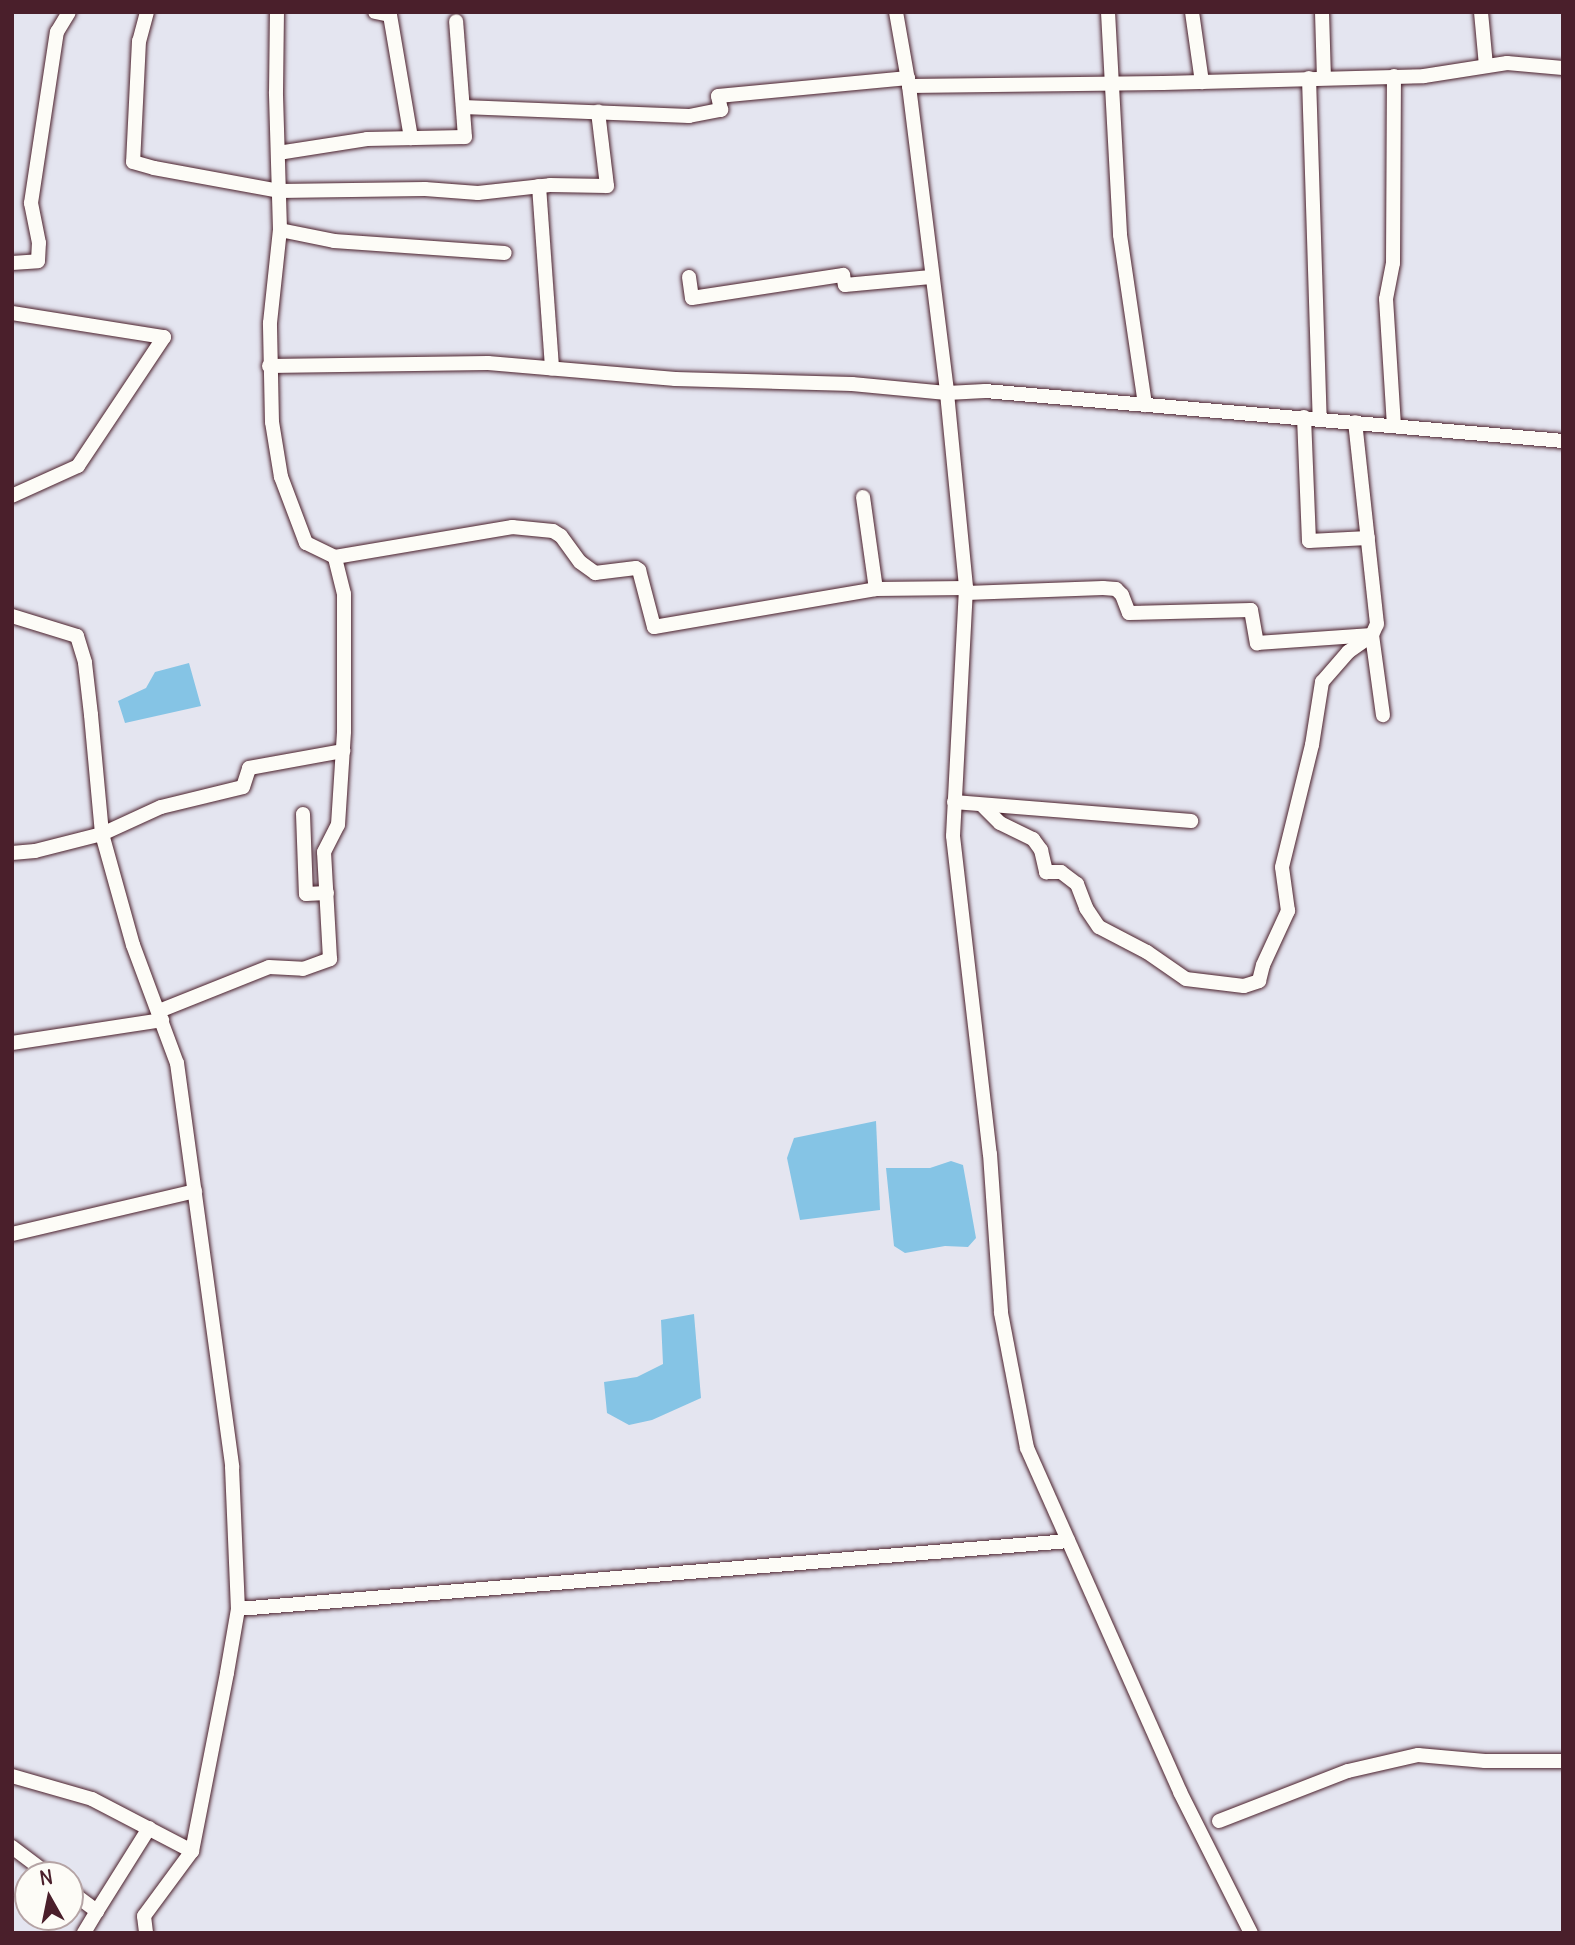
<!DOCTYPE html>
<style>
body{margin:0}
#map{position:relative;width:1575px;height:1945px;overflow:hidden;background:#e4e5f0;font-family:Delius,sans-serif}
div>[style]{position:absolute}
.water>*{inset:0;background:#85c4e5}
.roads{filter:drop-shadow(0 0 2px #4a1f2b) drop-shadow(0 0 2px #4a1f2b)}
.street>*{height:14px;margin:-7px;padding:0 7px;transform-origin:7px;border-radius:7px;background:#fdfcf7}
span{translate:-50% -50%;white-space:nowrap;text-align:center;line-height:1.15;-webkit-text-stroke:5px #fdfcf7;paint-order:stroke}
.frame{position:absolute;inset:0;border:14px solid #4a1f2b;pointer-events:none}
.north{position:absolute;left:14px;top:1861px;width:70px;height:70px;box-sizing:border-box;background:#fdfcf7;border:2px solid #b5a4a5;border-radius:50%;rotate:351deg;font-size:19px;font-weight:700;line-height:28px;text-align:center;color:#4a1f2b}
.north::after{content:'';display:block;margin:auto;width:24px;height:32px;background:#4a1f2b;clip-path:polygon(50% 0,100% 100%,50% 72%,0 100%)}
</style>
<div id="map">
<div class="water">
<i style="clip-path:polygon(189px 663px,201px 706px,125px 723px,118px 701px,146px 688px,155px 672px)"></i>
<i style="clip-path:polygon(876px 1121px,880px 1210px,800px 1220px,787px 1158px,794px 1138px)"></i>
<i style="clip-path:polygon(951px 1161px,963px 1165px,976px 1238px,968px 1247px,945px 1246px,905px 1253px,894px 1246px,886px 1168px,930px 1168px)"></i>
<i style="clip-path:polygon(694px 1314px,701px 1398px,652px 1420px,629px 1425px,607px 1413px,604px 1382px,637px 1377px,663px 1364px,661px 1320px)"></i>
</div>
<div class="roads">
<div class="street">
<i style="left:147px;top:12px;width:30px;rotate:105deg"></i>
<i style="left:139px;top:41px;width:121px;rotate:92.8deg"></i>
<i style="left:133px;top:162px;width:22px;rotate:16deg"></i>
<i style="left:154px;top:168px;width:127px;rotate:10.4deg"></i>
<i style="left:279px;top:191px;width:146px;rotate:-0.8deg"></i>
<i style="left:425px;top:189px;width:53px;rotate:4.3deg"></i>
<i style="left:478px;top:193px;width:72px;rotate:-6.3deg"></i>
<i style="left:550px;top:185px;width:57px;rotate:1deg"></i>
<i style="left:607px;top:186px;width:75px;rotate:-96.9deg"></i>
<i style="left:375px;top:12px;width:15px;rotate:11deg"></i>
<i style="left:390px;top:15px;width:125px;rotate:80.3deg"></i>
<i style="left:896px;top:12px;width:75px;rotate:80deg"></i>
<i style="left:909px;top:86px;width:309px;rotate:82.9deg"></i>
<i style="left:947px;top:393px;width:196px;rotate:84.4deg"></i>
<i style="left:966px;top:588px;width:248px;rotate:93deg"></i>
<i style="left:953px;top:836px;width:320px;rotate:83.4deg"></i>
<i style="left:990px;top:1154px;width:159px;rotate:86deg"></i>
<i style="left:1001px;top:1313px;width:137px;rotate:79.1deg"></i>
<i style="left:1027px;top:1448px;width:376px;rotate:66deg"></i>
<i style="left:1180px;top:1792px;width:158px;rotate:63.3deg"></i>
<i style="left:1108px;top:12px;width:223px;rotate:86.9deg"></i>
<i style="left:1120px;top:235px;width:172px;rotate:81.6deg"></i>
<i style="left:1192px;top:12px;width:71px;rotate:81.9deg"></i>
<i style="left:1322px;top:12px;width:66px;rotate:88.3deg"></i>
<i style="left:1481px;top:12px;width:54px;rotate:84.7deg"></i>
<i style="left:1309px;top:78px;width:341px;rotate:88.2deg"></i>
<i style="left:909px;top:86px;width:254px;rotate:-0.7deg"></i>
<i style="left:1163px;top:83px;width:261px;rotate:-1.5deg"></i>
<i style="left:1424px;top:76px;width:84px;rotate:-8.9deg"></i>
<i style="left:1507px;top:63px;width:56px;rotate:5.1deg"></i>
<i style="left:463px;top:107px;width:226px;rotate:2.3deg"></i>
<i style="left:689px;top:116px;width:33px;rotate:-11deg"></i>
<i style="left:721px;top:110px;width:14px;rotate:-102deg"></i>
<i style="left:718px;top:96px;width:191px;rotate:-5.4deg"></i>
<i style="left:278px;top:153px;width:90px;rotate:-8.9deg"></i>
<i style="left:367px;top:139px;width:98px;rotate:-1.2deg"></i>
<i style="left:465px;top:137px;width:116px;rotate:-94.4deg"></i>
<i style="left:539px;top:186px;width:183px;rotate:85.9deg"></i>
<i style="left:280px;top:230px;width:55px;rotate:11.5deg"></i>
<i style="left:334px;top:241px;width:171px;rotate:4deg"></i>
<i style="left:12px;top:263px;width:26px;rotate:-4deg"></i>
<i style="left:38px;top:261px;width:18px;rotate:-87deg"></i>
<i style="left:39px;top:243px;width:41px;rotate:-101.3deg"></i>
<i style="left:31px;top:203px;width:173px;rotate:-81.4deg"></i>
<i style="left:57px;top:32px;width:23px;rotate:-59deg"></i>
<i style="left:689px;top:277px;width:21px;rotate:82deg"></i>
<i style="left:692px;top:298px;width:153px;rotate:-8.7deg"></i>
<i style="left:843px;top:275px;width:10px;rotate:79deg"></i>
<i style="left:845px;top:285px;width:86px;rotate:-5.3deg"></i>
<i style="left:12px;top:313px;width:154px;rotate:9deg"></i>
<i style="left:164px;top:337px;width:155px;rotate:123.7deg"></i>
<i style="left:78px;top:466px;width:72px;rotate:155.6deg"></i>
<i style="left:269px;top:366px;width:219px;rotate:-0.8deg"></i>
<i style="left:488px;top:363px;width:188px;rotate:4.9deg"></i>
<i style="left:675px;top:379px;width:177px;rotate:1.6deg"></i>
<i style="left:852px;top:384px;width:95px;rotate:5.4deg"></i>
<i style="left:947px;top:393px;width:38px;rotate:-3deg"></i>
<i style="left:985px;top:391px;width:580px;rotate:4.94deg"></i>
<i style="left:1304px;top:417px;width:124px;rotate:87.7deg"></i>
<i style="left:1309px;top:541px;width:59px;rotate:-2.9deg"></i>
<i style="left:1394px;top:426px;width:127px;rotate:-93.6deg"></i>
<i style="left:1386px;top:299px;width:37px;rotate:-79deg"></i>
<i style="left:1393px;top:263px;width:187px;rotate:-89.7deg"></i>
<i style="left:863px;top:497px;width:93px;rotate:82deg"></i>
<i style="left:335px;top:557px;width:180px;rotate:-9.6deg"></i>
<i style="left:512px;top:527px;width:41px;rotate:5.6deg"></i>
<i style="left:553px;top:531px;width:9px;rotate:32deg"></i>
<i style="left:561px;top:536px;width:32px;rotate:54deg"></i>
<i style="left:580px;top:562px;width:19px;rotate:36deg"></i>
<i style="left:595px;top:573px;width:41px;rotate:-7deg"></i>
<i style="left:636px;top:568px;width:4px;rotate:34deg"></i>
<i style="left:639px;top:570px;width:59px;rotate:75.3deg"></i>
<i style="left:654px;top:627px;width:225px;rotate:-9.7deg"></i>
<i style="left:876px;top:589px;width:90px;rotate:-0.6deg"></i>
<i style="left:966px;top:593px;width:137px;rotate:-2.1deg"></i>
<i style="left:1103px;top:588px;width:13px;rotate:4deg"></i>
<i style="left:1116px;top:589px;width:8px;rotate:45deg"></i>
<i style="left:1122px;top:595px;width:19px;rotate:69deg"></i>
<i style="left:1129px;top:613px;width:122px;rotate:-1.4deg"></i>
<i style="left:1251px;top:610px;width:34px;rotate:80deg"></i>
<i style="left:1257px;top:643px;width:115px;rotate:-4deg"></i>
<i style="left:1372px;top:635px;width:12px;rotate:-66deg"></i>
<i style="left:1377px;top:624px;width:203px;rotate:-96.2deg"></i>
<i style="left:12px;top:616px;width:68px;rotate:17.1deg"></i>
<i style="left:77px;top:636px;width:28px;rotate:73deg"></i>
<i style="left:85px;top:663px;width:52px;rotate:83.4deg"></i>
<i style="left:91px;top:715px;width:120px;rotate:84.7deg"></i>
<i style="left:102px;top:834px;width:65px;rotate:-24.6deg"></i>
<i style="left:161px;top:807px;width:84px;rotate:-13.7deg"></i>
<i style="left:243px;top:787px;width:20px;rotate:-72deg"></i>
<i style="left:249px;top:768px;width:96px;rotate:-10.3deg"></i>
<i style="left:954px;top:802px;width:238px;rotate:4.6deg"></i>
<i style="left:982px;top:805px;width:25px;rotate:45deg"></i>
<i style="left:1000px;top:823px;width:37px;rotate:26deg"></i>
<i style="left:1033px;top:839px;width:14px;rotate:54deg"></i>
<i style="left:1041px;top:850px;width:23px;rotate:77deg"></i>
<i style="left:1046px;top:872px;width:15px"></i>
<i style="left:1061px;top:872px;width:20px;rotate:37deg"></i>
<i style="left:1077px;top:884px;width:26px;rotate:69deg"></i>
<i style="left:1086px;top:908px;width:23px;rotate:56deg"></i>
<i style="left:1099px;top:927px;width:54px;rotate:27.5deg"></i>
<i style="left:1147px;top:952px;width:47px;rotate:34.7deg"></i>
<i style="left:1186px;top:979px;width:58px;rotate:6.9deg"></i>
<i style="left:1244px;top:986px;width:16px;rotate:-18deg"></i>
<i style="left:1259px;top:981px;width:16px;rotate:-76deg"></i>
<i style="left:1263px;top:965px;width:60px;rotate:-65.2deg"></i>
<i style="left:1288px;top:911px;width:44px;rotate:-97.8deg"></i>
<i style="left:1282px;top:867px;width:126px;rotate:-76.2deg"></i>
<i style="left:1312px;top:745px;width:64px;rotate:-81deg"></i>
<i style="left:1322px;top:682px;width:40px;rotate:-49deg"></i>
<i style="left:1348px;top:652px;width:29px;rotate:-35deg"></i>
<i style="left:1372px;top:635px;width:81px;rotate:82.2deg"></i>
<i style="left:303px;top:814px;width:80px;rotate:87.9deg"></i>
<i style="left:306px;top:894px;width:21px;rotate:-3deg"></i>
<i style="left:12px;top:853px;width:23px;rotate:-5deg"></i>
<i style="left:35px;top:851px;width:69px;rotate:-14.2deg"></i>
<i style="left:102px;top:834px;width:115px;rotate:74.4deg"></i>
<i style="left:133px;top:945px;width:126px;rotate:69.6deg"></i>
<i style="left:177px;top:1063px;width:408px;rotate:82.2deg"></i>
<i style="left:232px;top:1467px;width:142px;rotate:87.6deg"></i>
<i style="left:238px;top:1609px;width:65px;rotate:99.8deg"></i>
<i style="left:227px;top:1673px;width:181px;rotate:101.1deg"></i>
<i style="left:192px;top:1851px;width:81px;rotate:126.4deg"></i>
<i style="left:144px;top:1916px;width:17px;rotate:83deg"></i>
<i style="left:159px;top:1011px;width:118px;rotate:-21.8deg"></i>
<i style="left:269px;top:967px;width:34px;rotate:3deg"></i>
<i style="left:303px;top:969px;width:29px;rotate:-20deg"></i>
<i style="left:330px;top:959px;width:107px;rotate:-93.2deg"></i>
<i style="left:324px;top:852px;width:30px;rotate:-63deg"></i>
<i style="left:338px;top:825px;width:94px;rotate:-86.3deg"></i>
<i style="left:344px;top:731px;width:137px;rotate:-90deg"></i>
<i style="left:344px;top:594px;width:38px;rotate:-104deg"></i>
<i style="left:335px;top:557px;width:32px;rotate:-154deg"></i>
<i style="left:306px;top:543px;width:71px;rotate:-110.7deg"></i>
<i style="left:281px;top:477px;width:56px;rotate:-99.3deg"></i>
<i style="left:272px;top:422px;width:99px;rotate:-91.2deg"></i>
<i style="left:270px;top:323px;width:94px;rotate:-83.9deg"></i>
<i style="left:280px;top:230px;width:138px;rotate:-91.7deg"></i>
<i style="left:276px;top:92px;width:80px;rotate:-89.3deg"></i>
<i style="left:12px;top:1043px;width:152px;rotate:-8.7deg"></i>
<i style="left:12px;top:1234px;width:188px;rotate:-13.2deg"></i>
<i style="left:238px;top:1609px;width:833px;rotate:-4.68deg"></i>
<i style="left:12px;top:1776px;width:83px;rotate:16deg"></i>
<i style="left:92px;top:1799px;width:113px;rotate:27.5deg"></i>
<i style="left:1219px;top:1821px;width:138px;rotate:-21.2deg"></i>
<i style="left:1348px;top:1771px;width:72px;rotate:-12.9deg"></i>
<i style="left:1418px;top:1755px;width:67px;rotate:5.1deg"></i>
<i style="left:1485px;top:1761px;width:78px"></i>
<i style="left:12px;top:1847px;width:46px;rotate:37.1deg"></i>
<i style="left:70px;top:1891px;width:34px;rotate:37deg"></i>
<i style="left:97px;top:1911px;width:26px;rotate:121deg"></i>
<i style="left:97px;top:1911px;width:98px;rotate:-57.9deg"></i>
</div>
</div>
<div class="frame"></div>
<div class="north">N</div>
</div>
